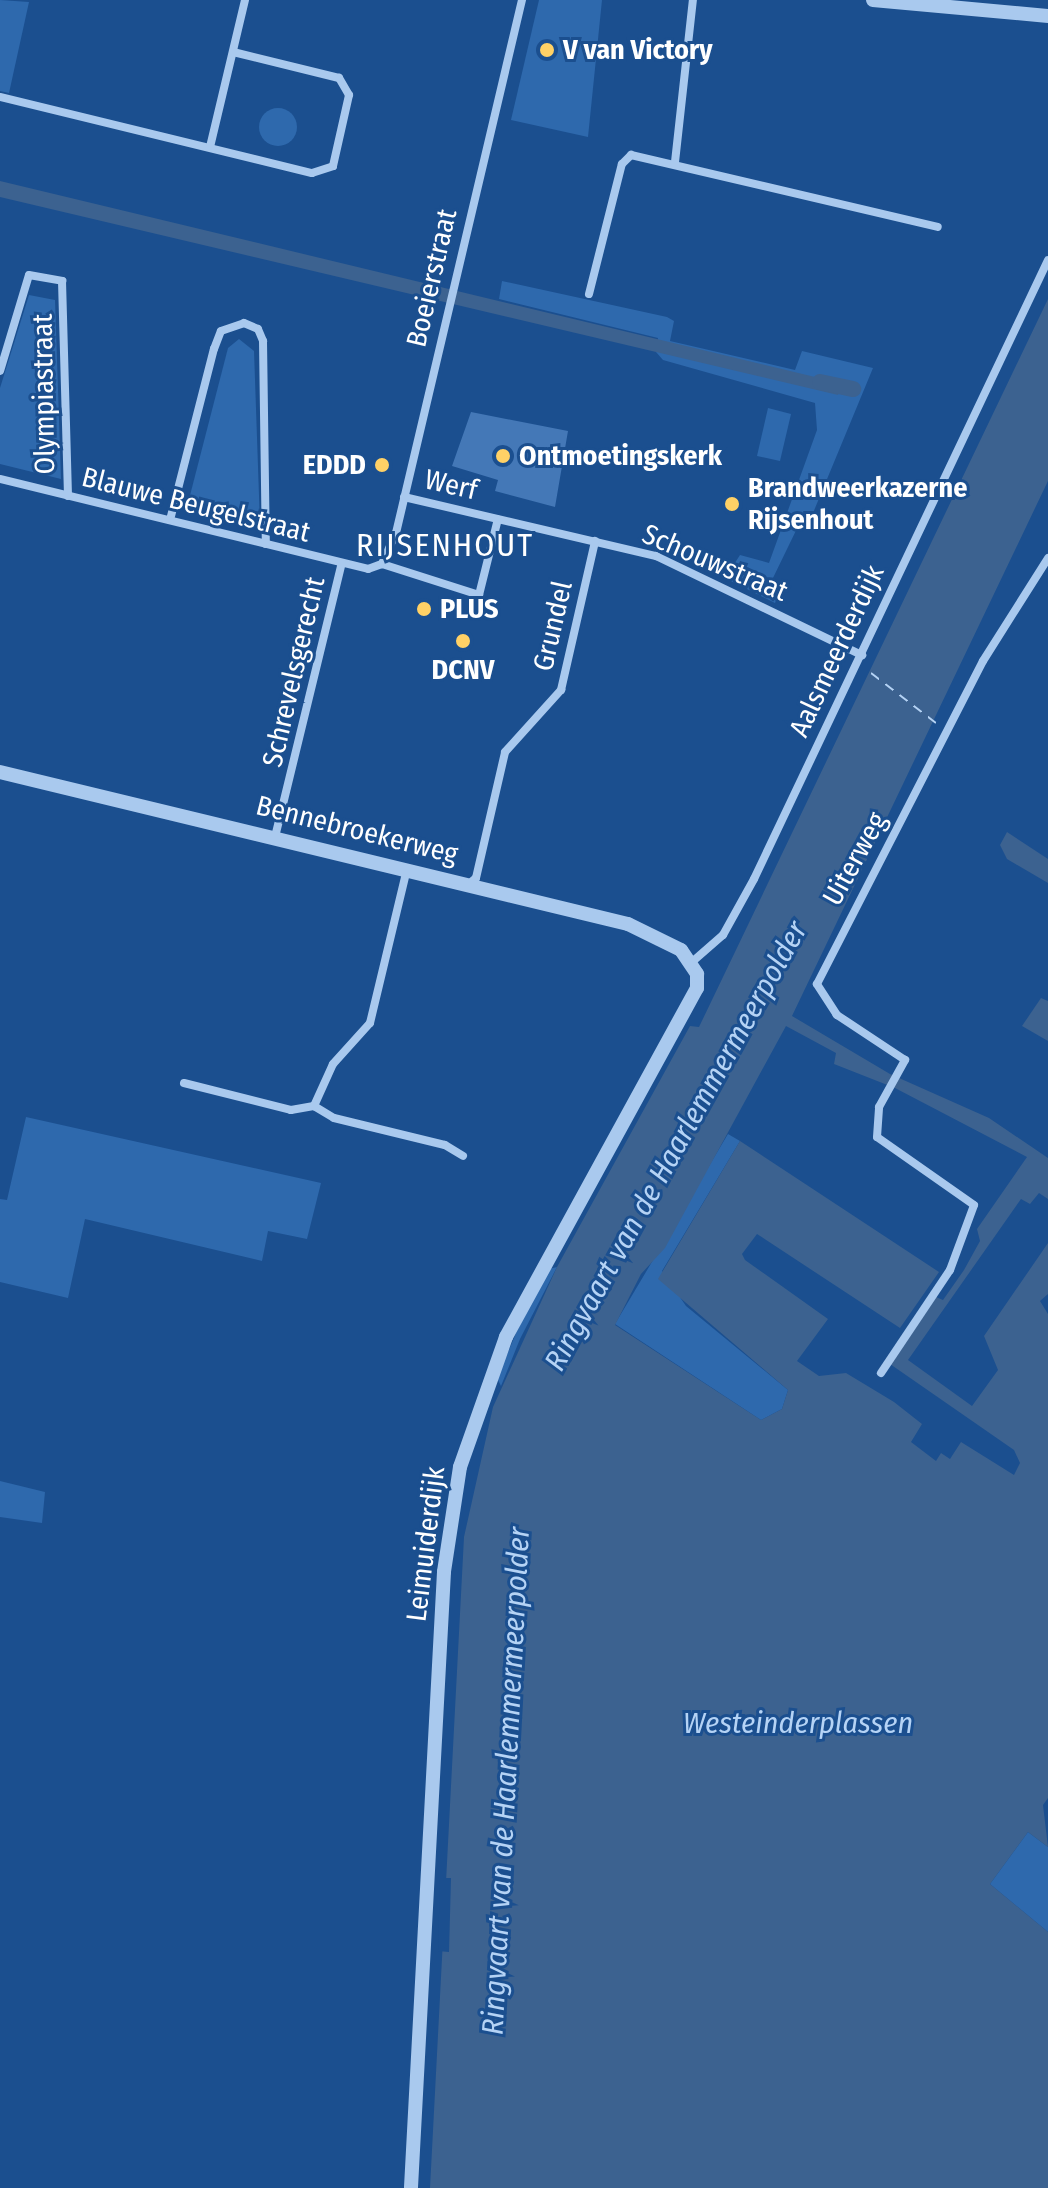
<!DOCTYPE html>
<style>
body{margin:0}
#map{position:relative;width:1048px;height:2188px;overflow:hidden;background:#1b4f8f;font-family:"Fira Sans Condensed",sans-serif}
div>[style]{position:absolute}
.green>*{inset:0;background:#2e69ad}
.round{border-radius:50%}
.water>*{inset:0;background:#3c6290}
.pier>*{inset:0;background:#1b4f8f}
.canal>*{height:16px;margin:-8px;padding:0 8px;transform-origin:8px;border-radius:8px;background:#3c6290}
.ferry>*{height:2px;margin-top:-1px;transform-origin:0;background:repeating-linear-gradient(90deg,#b5d3f5 0 10px,transparent 0 18px)}
.building>*{inset:0;background:#4478b7}
.minor>*{height:8px;margin:-4px;padding:0 4px;transform-origin:4px;border-radius:4px;background:#a9c9ee}
.tertiary>*{height:14px;margin:-7px;padding:0 7px;transform-origin:7px;border-radius:7px;background:#a9c9ee}
.dots>*{width:22px;height:22px;translate:-50% -50%;box-sizing:border-box;border:4px solid #1b4f8f;border-radius:50%}
span{translate:-50% -50%;white-space:nowrap;text-align:center;line-height:1.15;-webkit-text-stroke:6px #1b4f8f;paint-order:stroke}
.poi-label{font-size:28px;color:#fff;font-weight:700}
.left{translate:0 -50%;text-align:left}
.right{translate:-100% -50%;text-align:right}
.street-label{font-size:28px;color:#fff}
.water-label{font-size:30px;color:#b5d3f5;font-style:italic}
.quarter-label{font-size:32px;color:#fff;letter-spacing:2px}
</style>
<div id="map">
<div class="green">
<i style="clip-path:polygon(0 0,29px 2px,9px 93px,0 91px)"></i>
<i style="clip-path:polygon(539px 0,602px 0,588px 137px,511px 120px)"></i>
<i class="round" style="left:259px;top:108px;width:38px;height:38px"></i>
<i style="clip-path:polygon(502px 281px,667px 317px,674px 321px,670px 341px,795px 370px,802px 351px,873px 368px,813px 513px,805px 512px,772px 580px,781px 586px,775px 603px,725px 578px,740px 555px,769px 563px,817px 430px,815px 403px,663px 360px,656px 352px,658px 338px,499px 299px)"></i>
<i style="clip-path:polygon(29px 295px,55px 300px,61px 479px,0 464px,0 388px)"></i>
<i style="clip-path:polygon(239px 339px,254px 351px,260px 524px,187px 507px,228px 348px)"></i>
<i style="clip-path:polygon(768px 408px,791px 414px,780px 461px,757px 456px)"></i>
<i style="clip-path:polygon(26px 1117px,321px 1183px,307px 1239px,268px 1231px,262px 1261px,85px 1219px,68px 1298px,0 1282px,0 1199px,7px 1200px)"></i>
<i style="clip-path:polygon(728px 1134px,740px 1141px,662px 1271px,686px 1306px,788px 1390px,782px 1409px,761px 1420px,615px 1324px)"></i>
<i style="clip-path:polygon(557px 1267px,520px 1339px,501px 1386px,497px 1378px,517px 1331px,549px 1269px)"></i>
<i style="clip-path:polygon(0 1481px,45px 1492px,42px 1523px,0 1517px)"></i>
<i style="clip-path:polygon(1028px 1832px,1048px 1847px,1048px 1932px,990px 1884px)"></i>
</div>
<div class="water">
<i style="clip-path:polygon(0 181px,840px 383px,838px 395px,0 197px)"></i>
<i style="clip-path:polygon(evenodd,1048px 299px,1048px 481px,792px 1016px,890px 1074px,989px 1118px,1048px 1158px,1048px 1199px,1039px 1193px,1030px 1204px,1021px 1199px,908px 1360px,972px 1406px,998px 1370px,984px 1336px,1048px 1243px,1048px 1294px,1040px 1301px,1048px 1314px,1048px 1798px,1043px 1805px,1048px 1847px,1028px 1832px,990px 1884px,1048px 1932px,1048px 2188px,430px 2188px,464px 1537px,493px 1407px,557px 1267px,690px 1026px,699px 1027px,1048px 299px,786px 1026px,836px 1053px,834px 1064px,895px 1088px,1027px 1157px,977px 1229px,980px 1241px,964px 1270px,943px 1300px,936px 1297px,890px 1364px,1014px 1450px,1020px 1463px,1014px 1475px,961px 1442px,950px 1459px,941px 1453px,936px 1461px,911px 1442px,922px 1424px,894px 1402px,846px 1373px,819px 1376px,797px 1361px,828px 1319px,745px 1260px,742px 1254px,757px 1234px,900px 1328px,939px 1272px,740px 1141px,658px 1279px,788px 1390px,782px 1409px,761px 1420px,615px 1325px,641px 1274px,665px 1248px,786px 1026px)"></i>
<i style="clip-path:polygon(1007px 832px,1048px 859px,1048px 883px,1007px 859px,1000px 845px)"></i>
<i style="clip-path:polygon(1041px 998px,1048px 1001px,1048px 1041px,1022px 1026px)"></i>
</div>
<div class="pier">
<i style="clip-path:polygon(440px 1878px,451px 1878px,449px 1952px,438px 1951px)"></i>
</div>
<div class="canal">
<i style="left:820px;top:382px;width:34px;rotate:12deg"></i>
</div>
<div class="ferry">
<i style="left:871px;top:673px;width:82px;rotate:37.6deg"></i>
</div>
<div class="building">
<i style="clip-path:polygon(471px 412px,568px 431px,555px 507px,495px 491px,498px 480px,452px 466px)"></i>
</div>
<div class="minor">
<i style="left:0;top:97px;width:321px;rotate:13.7deg"></i>
<i style="left:312px;top:173px;width:22px;rotate:-18deg"></i>
<i style="left:333px;top:166px;width:73px;rotate:-77.3deg"></i>
<i style="left:349px;top:95px;width:20px;rotate:-120deg"></i>
<i style="left:339px;top:78px;width:109px;rotate:-166.2deg"></i>
<i style="left:210px;top:147px;width:151px;rotate:-76.6deg"></i>
<i style="left:675px;top:162px;width:163px;rotate:-83.7deg"></i>
<i style="left:589px;top:294px;width:134px;rotate:-75.8deg"></i>
<i style="left:622px;top:164px;width:13px;rotate:-45deg"></i>
<i style="left:631px;top:155px;width:315px;rotate:13.2deg"></i>
<i style="left:0;top:371px;width:100px;rotate:-73.2deg"></i>
<i style="left:29px;top:275px;width:34px;rotate:10deg"></i>
<i style="left:62px;top:281px;width:215px;rotate:88.4deg"></i>
<i style="left:0;top:479px;width:379px;rotate:13.7deg"></i>
<i style="left:368px;top:569px;width:15px;rotate:-20deg"></i>
<i style="left:404px;top:497px;width:259px;rotate:13.2deg"></i>
<i style="left:656px;top:556px;width:229px;rotate:25.7deg"></i>
<i style="left:170px;top:520px;width:177px;rotate:-75.6deg"></i>
<i style="left:214px;top:349px;width:19px;rotate:-69deg"></i>
<i style="left:221px;top:331px;width:24px;rotate:-19deg"></i>
<i style="left:244px;top:323px;width:15px;rotate:23deg"></i>
<i style="left:258px;top:329px;width:13px;rotate:67deg"></i>
<i style="left:263px;top:341px;width:203px;rotate:89.2deg"></i>
<i style="left:382px;top:564px;width:34px;rotate:-66deg"></i>
<i style="left:396px;top:533px;width:548px;rotate:-76.7deg"></i>
<i style="left:382px;top:564px;width:102px;rotate:17.7deg"></i>
<i style="left:479px;top:595px;width:78px;rotate:-76deg"></i>
<i style="left:275px;top:837px;width:282px;rotate:-76.3deg"></i>
<i style="left:469px;top:884px;width:9px;rotate:-41deg"></i>
<i style="left:476px;top:878px;width:129px;rotate:-77deg"></i>
<i style="left:505px;top:752px;width:84px;rotate:-47.9deg"></i>
<i style="left:561px;top:690px;width:153px;rotate:-77.1deg"></i>
<i style="left:692px;top:962px;width:41px;rotate:-41.1deg"></i>
<i style="left:723px;top:935px;width:64px;rotate:-61deg"></i>
<i style="left:754px;top:879px;width:685px;rotate:-64.59deg"></i>
<i style="left:184px;top:1083px;width:110px;rotate:14.2deg"></i>
<i style="left:291px;top:1110px;width:23px;rotate:-10deg"></i>
<i style="left:314px;top:1106px;width:23px;rotate:31deg"></i>
<i style="left:334px;top:1118px;width:114px;rotate:13.7deg"></i>
<i style="left:445px;top:1145px;width:21px;rotate:31deg"></i>
<i style="left:314px;top:1106px;width:46px;rotate:-65.7deg"></i>
<i style="left:333px;top:1064px;width:55px;rotate:-47.9deg"></i>
<i style="left:370px;top:1023px;width:158px;rotate:-76.5deg"></i>
<i style="left:881px;top:1373px;width:124px;rotate:-56.2deg"></i>
<i style="left:950px;top:1270px;width:69px;rotate:-69.7deg"></i>
<i style="left:974px;top:1205px;width:118px;rotate:-145deg"></i>
<i style="left:877px;top:1137px;width:30px;rotate:-86deg"></i>
<i style="left:879px;top:1107px;width:54px;rotate:-61deg"></i>
<i style="left:905px;top:1060px;width:82px;rotate:-146.5deg"></i>
<i style="left:837px;top:1015px;width:37px;rotate:-123deg"></i>
<i style="left:817px;top:984px;width:363px;rotate:-62.8deg"></i>
<i style="left:983px;top:661px;width:122px;rotate:-57.7deg"></i>
</div>
<div class="tertiary">
<i style="left:873px;top:0;width:176px;rotate:5.2deg"></i>
<i style="left:0;top:772px;width:646px;rotate:13.61deg"></i>
<i style="left:628px;top:924px;width:59px;rotate:26.1deg"></i>
<i style="left:681px;top:950px;width:29px;rotate:56deg"></i>
<i style="left:697px;top:974px;width:14px;rotate:90deg"></i>
<i style="left:697px;top:988px;width:398px;rotate:118.7deg"></i>
<i style="left:506px;top:1337px;width:138px;rotate:109.5deg"></i>
<i style="left:460px;top:1467px;width:106px;rotate:98.7deg"></i>
<i style="left:444px;top:1572px;width:617px;rotate:93.07deg"></i>
</div>
<div class="dots">
<i style="left:547px;top:50px;background:#ffd166"></i>
<i style="left:503px;top:456px;background:#ffd166"></i>
<i style="left:382px;top:465px;background:#ffd166"></i>
<i style="left:732px;top:504px;background:#ffd166"></i>
<i style="left:424px;top:609px;background:#ffd166"></i>
<i style="left:463px;top:641px;background:#ffd166"></i>
</div>
<div class="poi-label">
<span class="left" style="left:563px;top:50px">V van Victory</span>
<span class="left" style="left:519px;top:456px">Ontmoetingskerk</span>
<span class="right" style="left:366px;top:465px">EDDD</span>
<span class="left" style="left:748px;top:504px">Brandweerkazerne<br>Rijsenhout</span>
<span class="left" style="left:440px;top:609px">PLUS</span>
<span style="left:463px;top:670px">DCNV</span>
</div>
<div class="street-label">
<span style="left:432px;top:278px;rotate:-77deg">Boeierstraat</span>
<span style="left:44px;top:394px;rotate:-91deg">Olympiastraat</span>
<span style="left:451px;top:485px;rotate:13deg">Werf</span>
<span style="left:196px;top:505px;rotate:14deg">Blauwe Beugelstraat</span>
<span style="left:715px;top:563px;rotate:23deg">Schouwstraat</span>
<span style="left:553px;top:626px;rotate:-77deg">Grundel</span>
<span style="left:837px;top:651px;rotate:-65deg">Aalsmeerderdijk</span>
<span style="left:294px;top:672px;rotate:-77deg">Schrevelsgerecht</span>
<span style="left:357px;top:830px;rotate:14deg">Bennebroekerweg</span>
<span style="left:855px;top:859px;rotate:-61deg">Uiterweg</span>
<span style="left:426px;top:1544px;rotate:-83deg">Leimuiderdijk</span>
</div>
<div class="water-label">
<span style="left:676px;top:1146px;rotate:-61deg">Ringvaart van de Haarlemmermeerpolder</span>
<span style="left:798px;top:1723px">Westeinderplassen</span>
<span style="left:506px;top:1781px;rotate:-87deg">Ringvaart van de Haarlemmermeerpolder</span>
</div>
<div class="quarter-label">
<span style="left:445px;top:545px">RIJSENHOUT</span>
</div>
</div>
